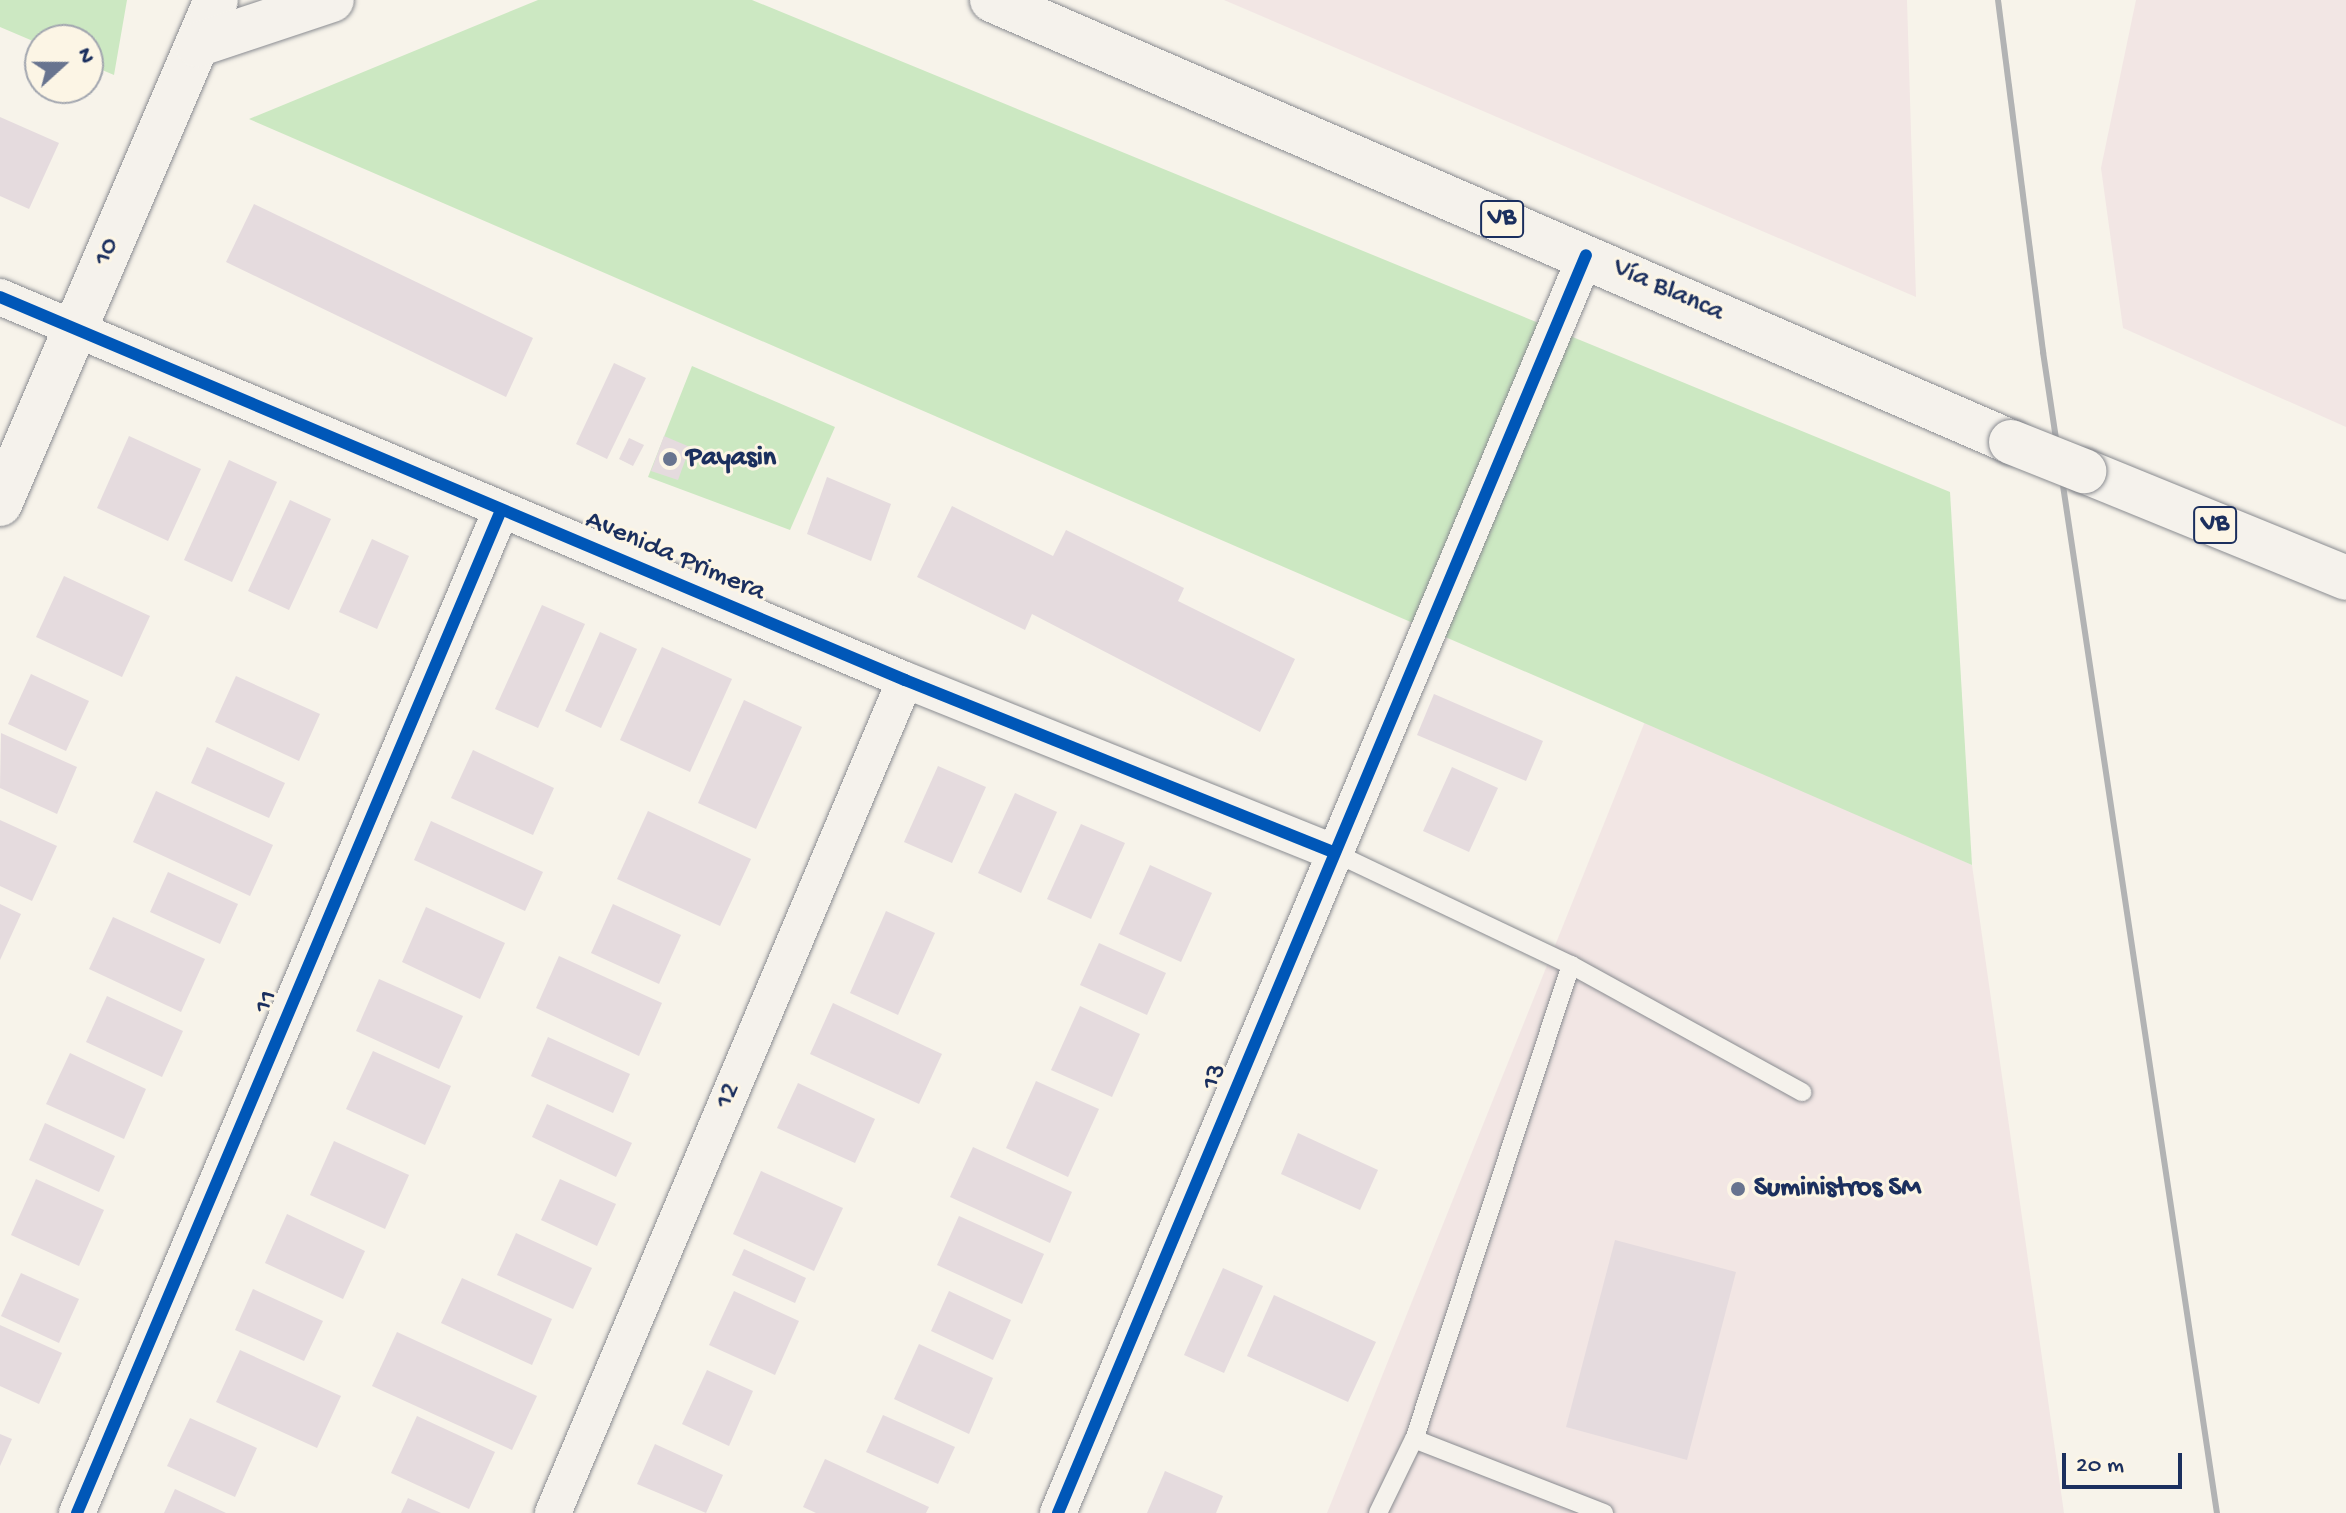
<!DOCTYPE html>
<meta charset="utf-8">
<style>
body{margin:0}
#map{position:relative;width:2346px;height:1513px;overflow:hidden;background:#f7f3ea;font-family:"Gochi Hand",sans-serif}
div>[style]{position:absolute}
.built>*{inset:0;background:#f2e6e4}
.green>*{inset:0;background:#cce8c2}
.building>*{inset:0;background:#e5dbde}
.roads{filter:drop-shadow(0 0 2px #8a8c91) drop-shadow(0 0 2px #8a8c91)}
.service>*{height:18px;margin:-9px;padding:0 9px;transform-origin:9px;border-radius:9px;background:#f5f2ec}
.minor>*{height:36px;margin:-18px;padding:0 18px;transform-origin:18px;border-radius:18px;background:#f5f2ec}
.tertiary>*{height:44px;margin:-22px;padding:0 22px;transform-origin:22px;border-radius:22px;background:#f5f2ec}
.primary>*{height:44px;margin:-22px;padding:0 22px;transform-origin:22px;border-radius:22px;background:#f5f2ec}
.rail>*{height:6px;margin:-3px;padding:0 3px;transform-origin:3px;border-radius:3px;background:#b2b3b4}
.bridges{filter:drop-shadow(0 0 2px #8a8c91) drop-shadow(0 0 2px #8a8c91)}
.primary-bridge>*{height:44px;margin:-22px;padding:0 22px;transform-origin:22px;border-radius:22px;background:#f5f2ec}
.cycleway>*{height:12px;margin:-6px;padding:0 6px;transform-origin:6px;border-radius:6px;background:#0057b8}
.dots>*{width:22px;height:22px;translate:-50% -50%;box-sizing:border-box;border:4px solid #fcf5e5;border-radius:50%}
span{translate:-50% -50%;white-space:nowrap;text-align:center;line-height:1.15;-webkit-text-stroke:6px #fcf5e5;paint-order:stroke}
.shield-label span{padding:2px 6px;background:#fcf5e5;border:2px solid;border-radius:6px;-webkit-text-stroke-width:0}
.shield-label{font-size:26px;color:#1b2f5e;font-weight:700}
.street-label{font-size:28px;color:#1b2f5e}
.poi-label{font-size:28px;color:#1b2f5e;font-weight:700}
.left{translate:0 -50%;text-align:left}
.north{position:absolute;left:24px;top:24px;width:80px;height:80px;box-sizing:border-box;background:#fcf5e5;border:2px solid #a2a6af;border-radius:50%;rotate:69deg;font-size:22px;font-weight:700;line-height:32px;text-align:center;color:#1b2f5e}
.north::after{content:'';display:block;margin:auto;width:28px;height:36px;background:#68748f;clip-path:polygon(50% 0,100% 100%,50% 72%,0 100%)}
.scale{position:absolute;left:2062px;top:1453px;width:120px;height:36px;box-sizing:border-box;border:4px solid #1b2f5e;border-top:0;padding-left:10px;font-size:24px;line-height:28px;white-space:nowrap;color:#1b2f5e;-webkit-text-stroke:6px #fcf5e5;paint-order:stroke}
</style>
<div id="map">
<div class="built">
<i style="clip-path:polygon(1224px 0,1907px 0,1916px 297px)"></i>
<i style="clip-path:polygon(2136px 0,2346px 0,2346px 427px,2123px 328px,2101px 168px)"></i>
<i style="clip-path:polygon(1646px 719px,1972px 865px,2064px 1513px,1327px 1513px)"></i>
</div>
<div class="green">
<i style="clip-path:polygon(0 0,127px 0,114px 75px,88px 64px,88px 40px,40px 44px,0 27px)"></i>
<i style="clip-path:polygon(538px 0,752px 0,1950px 492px,1972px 865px,249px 119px)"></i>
<i style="clip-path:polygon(692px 366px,835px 427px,790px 530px,648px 477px)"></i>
</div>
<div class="building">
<i style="clip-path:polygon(0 117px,59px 143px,29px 209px,0 196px)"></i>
<i style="clip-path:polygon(254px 204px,533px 338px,506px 397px,226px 262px)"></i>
<i style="clip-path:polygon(614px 363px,646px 378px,607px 459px,576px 444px)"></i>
<i style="clip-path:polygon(129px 436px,201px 469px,168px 541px,97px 508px)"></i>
<i style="clip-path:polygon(664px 436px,690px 447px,678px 480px,651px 471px)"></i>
<i style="clip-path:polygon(629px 438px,644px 445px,633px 466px,619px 459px)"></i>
<i style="clip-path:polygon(229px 460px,277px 482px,232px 582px,184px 560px)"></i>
<i style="clip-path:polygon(827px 477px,891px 504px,871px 561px,807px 534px)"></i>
<i style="clip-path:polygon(290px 500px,331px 519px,289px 610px,248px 591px)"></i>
<i style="clip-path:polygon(952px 506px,1053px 556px,1066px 530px,1184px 588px,1178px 601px,1295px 659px,1260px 732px,1032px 614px,1025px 630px,917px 577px)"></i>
<i style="clip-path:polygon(372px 539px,409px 556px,377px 629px,339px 612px)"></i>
<i style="clip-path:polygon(64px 576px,150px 616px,122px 677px,36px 637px)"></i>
<i style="clip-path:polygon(542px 605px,585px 624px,538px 728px,495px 709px)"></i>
<i style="clip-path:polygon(600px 632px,637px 649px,601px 728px,565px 711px)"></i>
<i style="clip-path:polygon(662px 647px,732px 679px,690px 772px,620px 740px)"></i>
<i style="clip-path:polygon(31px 674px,89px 701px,66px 751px,8px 724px)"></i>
<i style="clip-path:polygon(236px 676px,320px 714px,299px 761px,215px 722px)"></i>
<i style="clip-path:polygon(1434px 694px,1543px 741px,1526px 781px,1417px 735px)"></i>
<i style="clip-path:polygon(744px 700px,802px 727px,756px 829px,698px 803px)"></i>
<i style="clip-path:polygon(1px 733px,77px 767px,57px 814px,0 788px)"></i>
<i style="clip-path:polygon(207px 747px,285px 783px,269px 818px,191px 783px)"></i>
<i style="clip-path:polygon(473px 750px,554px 788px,533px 835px,451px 798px)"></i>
<i style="clip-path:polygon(938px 766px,986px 787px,952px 863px,904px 842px)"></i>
<i style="clip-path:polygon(1452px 767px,1498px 788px,1469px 852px,1423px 831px)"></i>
<i style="clip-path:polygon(156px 791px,273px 845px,250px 896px,133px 842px)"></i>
<i style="clip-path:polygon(1015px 793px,1057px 812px,1021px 893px,978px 873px)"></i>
<i style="clip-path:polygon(648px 811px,751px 859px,720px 926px,617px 879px)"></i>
<i style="clip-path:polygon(0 820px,57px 846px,32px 901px,0 886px)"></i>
<i style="clip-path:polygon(431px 821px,543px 872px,525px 911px,414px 860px)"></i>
<i style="clip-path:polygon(1081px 824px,1125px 843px,1091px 919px,1047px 899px)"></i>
<i style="clip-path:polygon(1150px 865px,1212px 893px,1181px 962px,1119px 934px)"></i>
<i style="clip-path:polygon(168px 872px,238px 904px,220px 944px,150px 912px)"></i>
<i style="clip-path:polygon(0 904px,21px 914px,0 960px)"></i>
<i style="clip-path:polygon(613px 904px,681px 935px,659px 984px,591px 953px)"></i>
<i style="clip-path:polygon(426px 907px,505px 943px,480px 999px,402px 962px)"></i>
<i style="clip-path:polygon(886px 911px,935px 933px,898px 1015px,850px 993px)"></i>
<i style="clip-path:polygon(113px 917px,205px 959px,181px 1012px,89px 969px)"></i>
<i style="clip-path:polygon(1099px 943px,1166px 973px,1147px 1015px,1080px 985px)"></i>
<i style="clip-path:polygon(559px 956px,662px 1003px,639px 1056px,536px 1008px)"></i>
<i style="clip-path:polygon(379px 979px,463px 1016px,439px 1069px,356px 1031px)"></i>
<i style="clip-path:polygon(107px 996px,183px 1031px,162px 1077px,86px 1042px)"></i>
<i style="clip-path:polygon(833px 1003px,942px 1054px,919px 1104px,810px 1054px)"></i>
<i style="clip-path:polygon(1080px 1006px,1140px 1034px,1112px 1097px,1051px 1070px)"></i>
<i style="clip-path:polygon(548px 1037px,630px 1074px,613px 1113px,531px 1076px)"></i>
<i style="clip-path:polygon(373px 1051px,451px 1086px,425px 1145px,346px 1109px)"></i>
<i style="clip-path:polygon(70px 1053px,146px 1089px,124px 1139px,46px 1104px)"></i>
<i style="clip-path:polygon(1036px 1081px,1099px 1109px,1068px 1177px,1006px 1148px)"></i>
<i style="clip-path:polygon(798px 1083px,875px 1119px,855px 1163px,777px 1128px)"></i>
<i style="clip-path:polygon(547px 1104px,632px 1143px,616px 1177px,532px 1137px)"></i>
<i style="clip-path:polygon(45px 1123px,115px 1156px,99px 1192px,29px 1160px)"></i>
<i style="clip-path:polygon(1298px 1133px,1378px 1170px,1360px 1210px,1281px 1174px)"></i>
<i style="clip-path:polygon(334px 1141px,409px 1175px,385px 1229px,310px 1195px)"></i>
<i style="clip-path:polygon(973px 1147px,1072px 1192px,1050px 1243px,950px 1197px)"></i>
<i style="clip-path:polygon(761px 1171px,843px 1208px,814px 1271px,733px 1234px)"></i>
<i style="clip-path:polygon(36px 1179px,104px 1210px,79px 1266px,11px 1235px)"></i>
<i style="clip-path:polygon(560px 1179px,616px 1204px,597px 1246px,541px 1220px)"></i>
<i style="clip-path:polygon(287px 1214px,365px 1251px,343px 1299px,265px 1263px)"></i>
<i style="clip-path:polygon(959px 1216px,1044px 1254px,1022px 1304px,937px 1265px)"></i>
<i style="clip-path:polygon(516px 1233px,592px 1268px,573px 1309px,497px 1275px)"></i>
<i style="clip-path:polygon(1615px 1240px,1736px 1272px,1687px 1460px,1566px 1427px)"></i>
<i style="clip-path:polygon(744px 1249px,806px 1278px,795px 1303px,732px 1275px)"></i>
<i style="clip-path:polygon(1223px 1268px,1263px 1286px,1224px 1373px,1184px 1355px)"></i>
<i style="clip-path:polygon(21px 1273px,79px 1299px,59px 1343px,1px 1316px)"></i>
<i style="clip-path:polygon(462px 1278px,552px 1319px,532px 1365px,441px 1323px)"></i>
<i style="clip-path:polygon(253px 1289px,323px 1321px,304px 1361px,235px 1330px)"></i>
<i style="clip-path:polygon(734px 1291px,799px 1321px,775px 1375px,709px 1345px)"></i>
<i style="clip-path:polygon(949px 1291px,1011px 1320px,993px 1360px,931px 1331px)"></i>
<i style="clip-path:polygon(1274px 1295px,1376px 1342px,1348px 1402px,1247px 1356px)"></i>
<i style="clip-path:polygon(0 1325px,62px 1353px,39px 1404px,0 1386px)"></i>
<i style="clip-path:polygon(397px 1332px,537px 1396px,512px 1450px,372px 1386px)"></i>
<i style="clip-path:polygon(919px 1344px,993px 1378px,969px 1434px,894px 1399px)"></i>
<i style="clip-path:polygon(240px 1350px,341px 1396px,317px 1448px,216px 1402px)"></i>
<i style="clip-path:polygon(707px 1370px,753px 1391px,729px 1446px,682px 1424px)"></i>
<i style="clip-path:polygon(883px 1415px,955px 1447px,938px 1484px,866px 1452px)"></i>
<i style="clip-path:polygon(417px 1416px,495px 1452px,469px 1509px,391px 1473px)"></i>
<i style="clip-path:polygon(190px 1418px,257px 1448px,235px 1497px,167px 1466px)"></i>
<i style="clip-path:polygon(0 1434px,12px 1439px,0 1466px)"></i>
<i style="clip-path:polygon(655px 1444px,723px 1475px,706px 1513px,637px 1484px)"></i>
<i style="clip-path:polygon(825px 1459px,929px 1507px,926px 1513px,816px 1513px,803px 1507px)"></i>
<i style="clip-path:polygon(1165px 1471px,1223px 1496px,1216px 1513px,1147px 1513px)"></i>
<i style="clip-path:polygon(175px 1489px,226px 1513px,164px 1513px)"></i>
<i style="clip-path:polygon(408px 1498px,441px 1513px,401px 1513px)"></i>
</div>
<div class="roads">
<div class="service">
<i style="left:1335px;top:853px;width:261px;rotate:25.4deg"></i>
<i style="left:1571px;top:965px;width:264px;rotate:28.8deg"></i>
<i style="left:1571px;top:965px;width:499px;rotate:108.3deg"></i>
<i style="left:1414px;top:1439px;width:204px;rotate:21.3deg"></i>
<i style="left:1378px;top:1513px;width:82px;rotate:-64.1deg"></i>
</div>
<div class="minor">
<i style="left:0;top:297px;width:983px;rotate:22.94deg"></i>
<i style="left:905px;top:680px;width:463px;rotate:21.9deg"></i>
<i style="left:77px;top:1513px;width:1089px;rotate:-67.08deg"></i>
<i style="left:553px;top:1513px;width:904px;rotate:-67.09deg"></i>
<i style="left:1058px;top:1513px;width:1364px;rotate:-67.23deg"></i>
</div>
<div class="tertiary">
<i style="left:0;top:504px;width:548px;rotate:-66.8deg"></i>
</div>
<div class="primary">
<i style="left:992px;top:0;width:1111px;rotate:23.45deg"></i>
<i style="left:197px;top:45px;width:142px;rotate:-18.4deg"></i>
<i style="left:2084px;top:471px;width:283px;rotate:22.2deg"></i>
</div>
</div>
<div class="rail">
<i style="left:1998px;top:0;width:355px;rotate:82.7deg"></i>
<i style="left:2043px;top:352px;width:1174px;rotate:81.48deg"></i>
</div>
<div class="bridges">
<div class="primary-bridge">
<i style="left:2011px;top:442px;width:79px;rotate:21.7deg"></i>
</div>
</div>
<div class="cycleway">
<i style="left:0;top:297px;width:983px;rotate:22.94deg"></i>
<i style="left:905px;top:680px;width:463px;rotate:21.9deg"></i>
<i style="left:77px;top:1513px;width:1089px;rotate:-67.08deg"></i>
<i style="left:1058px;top:1513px;width:1364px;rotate:-67.23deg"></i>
</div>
<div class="dots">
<i style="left:670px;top:459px;background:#68748f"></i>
<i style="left:1738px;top:1189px;background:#68748f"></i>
</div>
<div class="shield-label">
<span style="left:1502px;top:219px">VB</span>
<span style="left:2215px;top:525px">VB</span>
</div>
<div class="street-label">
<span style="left:108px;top:252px;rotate:-67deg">10</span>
<span style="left:1668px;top:291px;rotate:24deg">Vía Blanca</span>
<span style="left:675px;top:557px;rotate:23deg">Avenida Primera</span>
<span style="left:267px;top:1002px;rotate:-67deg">11</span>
<span style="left:1215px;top:1077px;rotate:-67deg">13</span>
<span style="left:729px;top:1096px;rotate:-67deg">12</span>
</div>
<div class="poi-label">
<span class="left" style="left:686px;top:459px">Payasin</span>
<span class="left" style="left:1754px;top:1189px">Suministros SM</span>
</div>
<div class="north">N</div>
<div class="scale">20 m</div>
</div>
